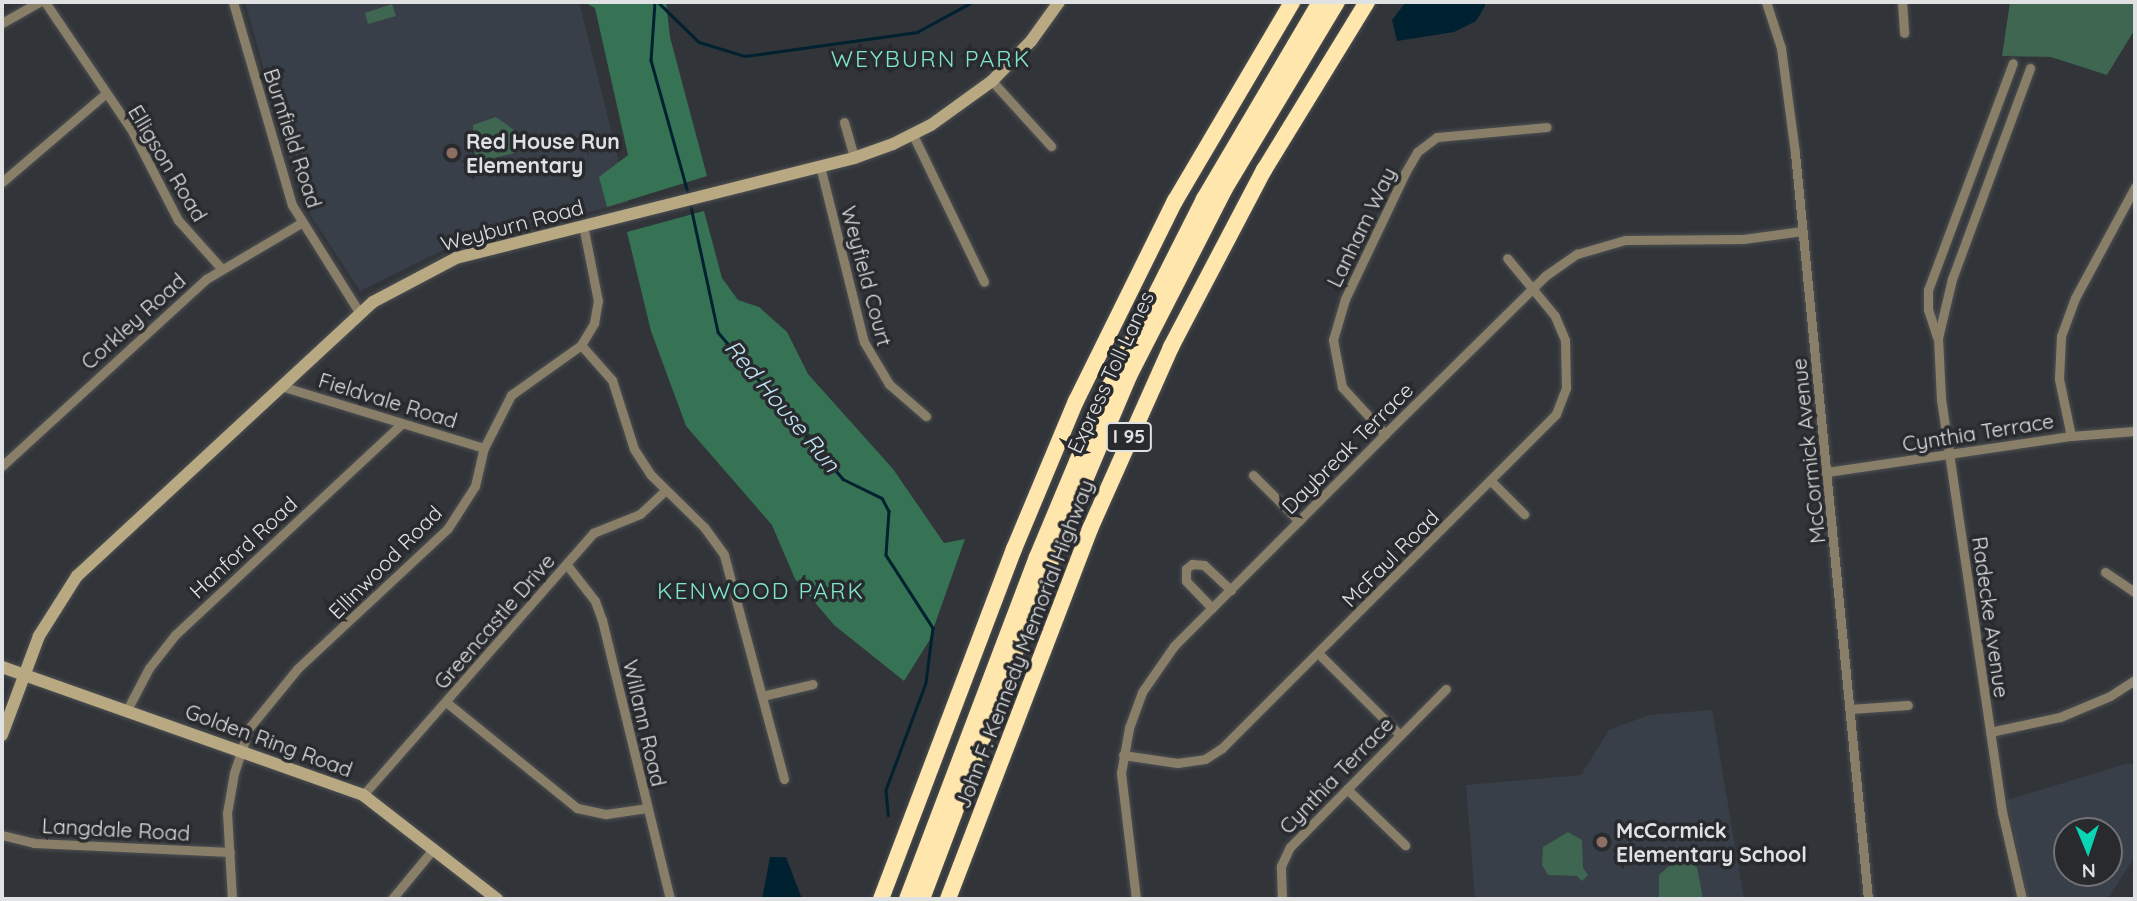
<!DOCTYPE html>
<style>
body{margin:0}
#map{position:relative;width:2137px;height:901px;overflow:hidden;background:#313438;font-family:Quicksand,sans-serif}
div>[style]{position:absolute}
.built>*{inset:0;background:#393f48}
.green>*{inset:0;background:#3f6651}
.forest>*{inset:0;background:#367254}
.water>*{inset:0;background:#00212f}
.stream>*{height:2.5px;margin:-1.25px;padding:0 1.25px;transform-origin:1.25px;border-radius:1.25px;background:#00212f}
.roads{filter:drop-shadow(0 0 2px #4d5053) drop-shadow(0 0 2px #4d5053)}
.street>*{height:9px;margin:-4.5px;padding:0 4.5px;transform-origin:4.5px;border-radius:4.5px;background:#897f68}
.secondary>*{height:12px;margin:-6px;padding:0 6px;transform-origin:6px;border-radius:6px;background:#b8a983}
.highway>*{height:16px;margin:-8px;padding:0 8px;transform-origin:8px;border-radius:8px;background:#ffe6ac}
.dots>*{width:19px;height:19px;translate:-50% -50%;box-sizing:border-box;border:4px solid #282a2e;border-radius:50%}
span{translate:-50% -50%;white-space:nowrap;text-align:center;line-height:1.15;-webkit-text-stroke:7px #282a2e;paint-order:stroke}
.shield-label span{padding:2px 5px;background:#282a2e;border:2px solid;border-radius:5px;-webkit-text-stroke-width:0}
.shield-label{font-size:19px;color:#dfe1e3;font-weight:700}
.street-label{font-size:21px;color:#dfe1e3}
.poi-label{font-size:21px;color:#dfe1e3;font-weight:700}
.left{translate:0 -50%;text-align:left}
.neighbourhood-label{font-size:23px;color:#81e5cd;letter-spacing:2px}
.water-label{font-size:23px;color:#c2e5f6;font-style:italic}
.frame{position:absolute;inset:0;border:4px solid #dfe1e3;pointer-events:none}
.north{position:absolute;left:2053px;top:817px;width:70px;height:70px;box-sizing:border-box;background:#282a2e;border:2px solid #717376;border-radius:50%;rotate:178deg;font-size:19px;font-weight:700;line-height:28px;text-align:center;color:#dfe1e3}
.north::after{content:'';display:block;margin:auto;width:24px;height:32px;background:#09d5b5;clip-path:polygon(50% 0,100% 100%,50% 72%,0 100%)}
</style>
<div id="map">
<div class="built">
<i style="clip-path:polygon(245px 2px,579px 2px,629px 202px,450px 247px,360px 291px,311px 216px,294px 176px)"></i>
<i style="clip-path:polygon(1712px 710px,1744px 899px,1475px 899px,1466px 785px,1581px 775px,1609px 730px,1649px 715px)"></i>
<i style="clip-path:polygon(evenodd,2129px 763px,2135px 766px,2135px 856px,2108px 899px,2028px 899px,2007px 800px,2129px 763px,2067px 831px,2109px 831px,2109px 873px,2067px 873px,2067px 831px)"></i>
</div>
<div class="green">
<i style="clip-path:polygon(2010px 2px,2135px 2px,2135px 29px,2107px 75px,2051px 57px,2002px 56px)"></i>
<i style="clip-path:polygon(392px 4px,396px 16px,368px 24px,365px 13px)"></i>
<i style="clip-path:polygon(496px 117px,514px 130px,514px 153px,475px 163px,473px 125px)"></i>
<i style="clip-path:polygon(1568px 832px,1582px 840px,1583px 868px,1588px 875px,1582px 881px,1577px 876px,1548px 875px,1542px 865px,1543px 847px)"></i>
<i style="clip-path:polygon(1687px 862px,1697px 867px,1703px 899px,1659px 899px,1659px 875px,1669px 866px)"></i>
</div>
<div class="forest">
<i style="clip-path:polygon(584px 2px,666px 2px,670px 37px,707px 176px,607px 207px,599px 177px,628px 155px,595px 8px)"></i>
<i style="clip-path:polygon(704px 211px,722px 278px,738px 300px,759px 307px,787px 332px,808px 374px,893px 469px,944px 543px,965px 539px,929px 641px,904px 681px,834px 625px,795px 579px,772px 525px,686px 426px,651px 331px,627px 232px)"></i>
</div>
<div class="water">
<i style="clip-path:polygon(1406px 2px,1485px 2px,1485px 6px,1476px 21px,1454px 32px,1397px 41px,1392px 20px)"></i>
<i style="clip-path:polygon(770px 857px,786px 857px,802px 899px,762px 899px)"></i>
</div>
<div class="stream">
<i style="left:655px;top:2px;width:58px;rotate:93.9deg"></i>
<i style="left:651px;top:60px;width:141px;rotate:74.4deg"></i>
<i style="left:658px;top:2px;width:57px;rotate:44.3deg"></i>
<i style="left:699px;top:42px;width:48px;rotate:16.9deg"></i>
<i style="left:745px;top:56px;width:174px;rotate:-7.9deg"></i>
<i style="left:917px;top:32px;width:63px;rotate:-28.6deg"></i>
<i style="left:690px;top:202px;width:133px;rotate:77.8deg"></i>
<i style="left:718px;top:332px;width:193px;rotate:49.6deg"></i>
<i style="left:843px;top:479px;width:43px;rotate:26deg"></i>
<i style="left:882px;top:498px;width:15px;rotate:62deg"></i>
<i style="left:889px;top:511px;width:44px;rotate:93.9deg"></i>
<i style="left:886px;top:555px;width:87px;rotate:57.2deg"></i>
<i style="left:933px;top:628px;width:55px;rotate:97.3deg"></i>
<i style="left:926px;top:683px;width:114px;rotate:110.5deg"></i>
<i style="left:886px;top:790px;width:25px;rotate:85deg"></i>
</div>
<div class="roads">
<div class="street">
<i style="left:45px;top:2px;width:153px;rotate:55.9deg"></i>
<i style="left:131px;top:129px;width:102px;rotate:62.7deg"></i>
<i style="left:178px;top:220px;width:64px;rotate:48.1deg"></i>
<i style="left:233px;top:2px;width:211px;rotate:73.8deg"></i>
<i style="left:292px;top:205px;width:126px;rotate:57.9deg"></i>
<i style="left:1766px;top:2px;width:48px;rotate:71.9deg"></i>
<i style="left:1781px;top:48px;width:106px;rotate:82.4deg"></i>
<i style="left:1795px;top:153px;width:750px;rotate:84.41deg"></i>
<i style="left:1902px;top:2px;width:31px;rotate:86deg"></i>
<i style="left:2px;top:23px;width:43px;rotate:-29.6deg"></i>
<i style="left:992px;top:81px;width:88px;rotate:47.8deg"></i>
<i style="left:844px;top:122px;width:37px;rotate:74deg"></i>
<i style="left:913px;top:135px;width:163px;rotate:64.2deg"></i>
<i style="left:820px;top:166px;width:181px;rotate:76deg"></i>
<i style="left:864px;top:342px;width:49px;rotate:59.2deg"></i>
<i style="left:889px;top:384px;width:49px;rotate:40.9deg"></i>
<i style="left:2px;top:182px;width:135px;rotate:-40.5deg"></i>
<i style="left:1937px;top:337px;width:28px;rotate:-108deg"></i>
<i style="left:1928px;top:310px;width:20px;rotate:-90deg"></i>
<i style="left:1928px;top:290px;width:242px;rotate:-69.5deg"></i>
<i style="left:581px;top:345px;width:47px;rotate:48.5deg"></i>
<i style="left:612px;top:380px;width:72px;rotate:72.3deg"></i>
<i style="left:634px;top:449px;width:31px;rotate:57deg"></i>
<i style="left:651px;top:475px;width:74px;rotate:44.5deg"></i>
<i style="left:704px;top:527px;width:34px;rotate:54deg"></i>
<i style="left:724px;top:555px;width:232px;rotate:75deg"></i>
<i style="left:281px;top:386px;width:212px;rotate:17deg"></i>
<i style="left:1385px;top:434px;width:64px;rotate:-132.5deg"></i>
<i style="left:1342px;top:387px;width:48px;rotate:-100.8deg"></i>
<i style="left:1333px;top:340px;width:43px;rotate:-73.7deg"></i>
<i style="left:1345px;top:299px;width:140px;rotate:-64.5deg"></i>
<i style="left:1405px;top:173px;width:24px;rotate:-60deg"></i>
<i style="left:1417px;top:152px;width:25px;rotate:-37deg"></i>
<i style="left:1437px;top:137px;width:110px;rotate:-5.2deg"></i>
<i style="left:2071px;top:436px;width:58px;rotate:-101.9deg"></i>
<i style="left:2059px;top:379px;width:43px;rotate:-87.3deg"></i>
<i style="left:2061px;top:336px;width:40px;rotate:-69.8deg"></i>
<i style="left:2075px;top:298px;width:126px;rotate:-61.6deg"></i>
<i style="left:2px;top:466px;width:277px;rotate:-42.5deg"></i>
<i style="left:206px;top:279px;width:110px;rotate:-30.5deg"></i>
<i style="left:1827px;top:472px;width:247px;rotate:-8.4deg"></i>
<i style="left:2071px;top:436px;width:64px;rotate:-4.5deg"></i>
<i style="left:1253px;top:475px;width:65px;rotate:45deg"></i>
<i style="left:1491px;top:481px;width:47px;rotate:45deg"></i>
<i style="left:567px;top:565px;width:46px;rotate:52.1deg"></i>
<i style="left:595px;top:601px;width:20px;rotate:70deg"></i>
<i style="left:602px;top:620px;width:287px;rotate:76.3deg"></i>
<i style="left:2105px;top:572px;width:36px;rotate:34deg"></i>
<i style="left:1212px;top:608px;width:37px;rotate:-134deg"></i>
<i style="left:1186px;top:581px;width:12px;rotate:-90deg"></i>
<i style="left:1186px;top:569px;width:8px;rotate:-40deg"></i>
<i style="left:1192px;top:564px;width:12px;rotate:5deg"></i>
<i style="left:1204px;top:565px;width:37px;rotate:43deg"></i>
<i style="left:1319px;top:654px;width:113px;rotate:45deg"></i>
<i style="left:762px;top:696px;width:52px;rotate:-13.2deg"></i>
<i style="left:446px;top:702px;width:169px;rotate:39deg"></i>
<i style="left:577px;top:808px;width:30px;rotate:12deg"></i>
<i style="left:606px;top:814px;width:41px;rotate:-8.3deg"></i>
<i style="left:1850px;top:709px;width:58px;rotate:-3.9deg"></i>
<i style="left:127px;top:710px;width:47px;rotate:-62.4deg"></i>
<i style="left:149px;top:668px;width:42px;rotate:-51.8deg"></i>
<i style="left:175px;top:635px;width:309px;rotate:-43deg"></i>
<i style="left:1990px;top:732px;width:72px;rotate:-12.1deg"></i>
<i style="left:2060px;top:717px;width:54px;rotate:-22.8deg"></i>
<i style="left:2110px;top:696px;width:30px;rotate:-33deg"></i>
<i style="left:1123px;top:755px;width:55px;rotate:8.4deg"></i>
<i style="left:1177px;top:763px;width:28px;rotate:-8deg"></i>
<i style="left:1205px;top:759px;width:20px;rotate:-33deg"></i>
<i style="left:1222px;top:748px;width:472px;rotate:-45deg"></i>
<i style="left:1556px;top:414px;width:28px;rotate:-69deg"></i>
<i style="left:1566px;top:388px;width:48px;rotate:-91.2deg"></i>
<i style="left:1565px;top:340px;width:26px;rotate:-113deg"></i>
<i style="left:1555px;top:316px;width:75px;rotate:-129.6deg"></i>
<i style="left:1347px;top:789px;width:81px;rotate:44deg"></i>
<i style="left:363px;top:795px;width:349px;rotate:-48.7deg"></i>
<i style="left:593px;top:533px;width:51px;rotate:-22deg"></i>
<i style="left:640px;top:514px;width:34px;rotate:-43deg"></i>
<i style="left:2px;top:835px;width:33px;rotate:14deg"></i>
<i style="left:34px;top:843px;width:196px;rotate:2.6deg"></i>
<i style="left:232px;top:899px;width:86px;rotate:-93.3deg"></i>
<i style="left:227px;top:813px;width:41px;rotate:-80.1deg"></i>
<i style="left:234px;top:773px;width:47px;rotate:-71.6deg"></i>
<i style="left:249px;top:728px;width:77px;rotate:-50.8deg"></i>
<i style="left:298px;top:668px;width:205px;rotate:-43deg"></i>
<i style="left:448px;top:528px;width:50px;rotate:-57.3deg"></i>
<i style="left:475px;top:486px;width:39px;rotate:-77deg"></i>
<i style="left:484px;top:448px;width:59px;rotate:-63deg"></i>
<i style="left:511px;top:395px;width:86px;rotate:-35.5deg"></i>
<i style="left:581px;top:345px;width:26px;rotate:-59deg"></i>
<i style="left:594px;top:323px;width:22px;rotate:-80deg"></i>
<i style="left:598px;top:301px;width:77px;rotate:-101.2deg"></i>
<i style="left:392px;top:899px;width:66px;rotate:-50.5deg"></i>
<i style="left:1136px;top:899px;width:127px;rotate:-96.8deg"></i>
<i style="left:1121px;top:773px;width:46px;rotate:-79.9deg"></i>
<i style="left:1129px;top:728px;width:38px;rotate:-70deg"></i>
<i style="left:1142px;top:692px;width:56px;rotate:-55.2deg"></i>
<i style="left:1174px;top:646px;width:299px;rotate:-45.1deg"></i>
<i style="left:1385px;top:434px;width:225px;rotate:-44.6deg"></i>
<i style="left:1545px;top:276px;width:39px;rotate:-35deg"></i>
<i style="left:1577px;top:254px;width:50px;rotate:-16.3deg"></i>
<i style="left:1625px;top:240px;width:118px;rotate:-0.5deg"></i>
<i style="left:1743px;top:239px;width:60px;rotate:-7.7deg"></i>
<i style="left:1282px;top:899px;width:33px;rotate:-92deg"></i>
<i style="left:1281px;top:866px;width:21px;rotate:-65deg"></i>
<i style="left:1290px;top:847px;width:222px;rotate:-45.4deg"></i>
<i style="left:2022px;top:899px;width:89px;rotate:-102.9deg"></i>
<i style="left:2002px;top:812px;width:417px;rotate:-98.4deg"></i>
<i style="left:1941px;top:399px;width:61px;rotate:-92.8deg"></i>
<i style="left:1938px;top:338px;width:61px;rotate:-76.7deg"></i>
<i style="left:1952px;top:279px;width:225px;rotate:-69.7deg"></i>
</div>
<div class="secondary">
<i style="left:2px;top:667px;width:383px;rotate:19.5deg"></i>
<i style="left:363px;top:795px;width:170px;rotate:37.8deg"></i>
<i style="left:2px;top:735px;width:106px;rotate:-69.5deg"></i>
<i style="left:39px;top:636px;width:71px;rotate:-57.7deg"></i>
<i style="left:77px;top:576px;width:403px;rotate:-42.8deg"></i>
<i style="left:373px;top:302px;width:94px;rotate:-27.9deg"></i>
<i style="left:456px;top:258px;width:410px;rotate:-14.1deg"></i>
<i style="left:854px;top:158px;width:41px;rotate:-19.7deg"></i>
<i style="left:893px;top:144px;width:42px;rotate:-26.6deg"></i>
<i style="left:931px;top:125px;width:75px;rotate:-35.8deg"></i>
<i style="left:992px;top:81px;width:56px;rotate:-45.7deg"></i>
<i style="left:1031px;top:41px;width:48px;rotate:-54.3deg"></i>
</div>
<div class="highway">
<i style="left:881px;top:899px;width:374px;rotate:-69.2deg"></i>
<i style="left:1014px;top:549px;width:160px;rotate:-67.3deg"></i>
<i style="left:1076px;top:401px;width:223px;rotate:-63.7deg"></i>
<i style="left:1175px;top:201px;width:231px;rotate:-59.5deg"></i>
<i style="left:907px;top:899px;width:366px;rotate:-69.2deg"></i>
<i style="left:1037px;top:557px;width:173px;rotate:-67.3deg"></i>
<i style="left:1104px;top:397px;width:222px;rotate:-63.2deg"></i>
<i style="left:1204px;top:199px;width:229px;rotate:-59.5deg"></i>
<i style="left:922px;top:899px;width:339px;rotate:-69.3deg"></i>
<i style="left:1042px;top:582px;width:224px;rotate:-67.1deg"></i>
<i style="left:1129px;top:376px;width:209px;rotate:-62.9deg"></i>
<i style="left:1224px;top:190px;width:219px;rotate:-59deg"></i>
<i style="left:948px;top:899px;width:396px;rotate:-69deg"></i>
<i style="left:1090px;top:529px;width:199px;rotate:-66deg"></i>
<i style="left:1171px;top:347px;width:200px;rotate:-62.3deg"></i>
<i style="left:1264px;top:170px;width:197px;rotate:-58.5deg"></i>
</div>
</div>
<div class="dots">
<i style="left:452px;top:153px;background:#8d6e63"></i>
<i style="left:1602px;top:842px;background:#8d6e63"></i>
</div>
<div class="shield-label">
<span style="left:1129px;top:437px">I 95</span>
</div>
<div class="street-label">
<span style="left:293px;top:138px;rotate:72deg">Burnfield Road</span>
<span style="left:168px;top:163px;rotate:59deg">Elligson Road</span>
<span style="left:512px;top:225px;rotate:-15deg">Weyburn Road</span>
<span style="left:1361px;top:227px;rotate:-64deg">Lanham Way</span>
<span style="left:867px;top:276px;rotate:75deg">Weyfield Court</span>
<span style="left:133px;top:321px;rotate:-42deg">Corkley Road</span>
<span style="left:1110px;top:372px;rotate:-65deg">Express Toll Lanes</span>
<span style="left:388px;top:400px;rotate:17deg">Fieldvale Road</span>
<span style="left:1978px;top:432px;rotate:-9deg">Cynthia Terrace</span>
<span style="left:1347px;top:448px;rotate:-45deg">Daybreak Terrace</span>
<span style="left:1808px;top:451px;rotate:-96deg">McCormick Avenue</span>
<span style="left:243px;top:547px;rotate:-43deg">Hanford Road</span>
<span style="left:1390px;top:558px;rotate:-45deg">McFaul Road</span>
<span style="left:385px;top:562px;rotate:-45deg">Ellinwood Road</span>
<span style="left:1991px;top:617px;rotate:82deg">Radecke Avenue</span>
<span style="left:494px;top:621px;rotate:-49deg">Greencastle Drive</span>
<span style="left:1024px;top:644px;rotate:-69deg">John F. Kennedy Memorial Highway</span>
<span style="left:645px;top:723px;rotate:77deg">Willann Road</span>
<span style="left:269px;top:740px;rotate:20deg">Golden Ring Road</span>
<span style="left:1336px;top:775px;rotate:-46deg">Cynthia Terrace</span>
<span style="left:116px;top:829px;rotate:3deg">Langdale Road</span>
</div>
<div class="poi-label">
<span class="left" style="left:466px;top:153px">Red House Run<br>Elementary</span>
<span class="left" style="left:1616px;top:842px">McCormick<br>Elementary School</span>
</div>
<div class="neighbourhood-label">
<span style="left:931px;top:59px">WEYBURN PARK</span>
<span style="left:761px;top:591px">KENWOOD PARK</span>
</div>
<div class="water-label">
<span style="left:782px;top:406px;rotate:50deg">Red House Run</span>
</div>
<div class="frame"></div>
<div class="north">N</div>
</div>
